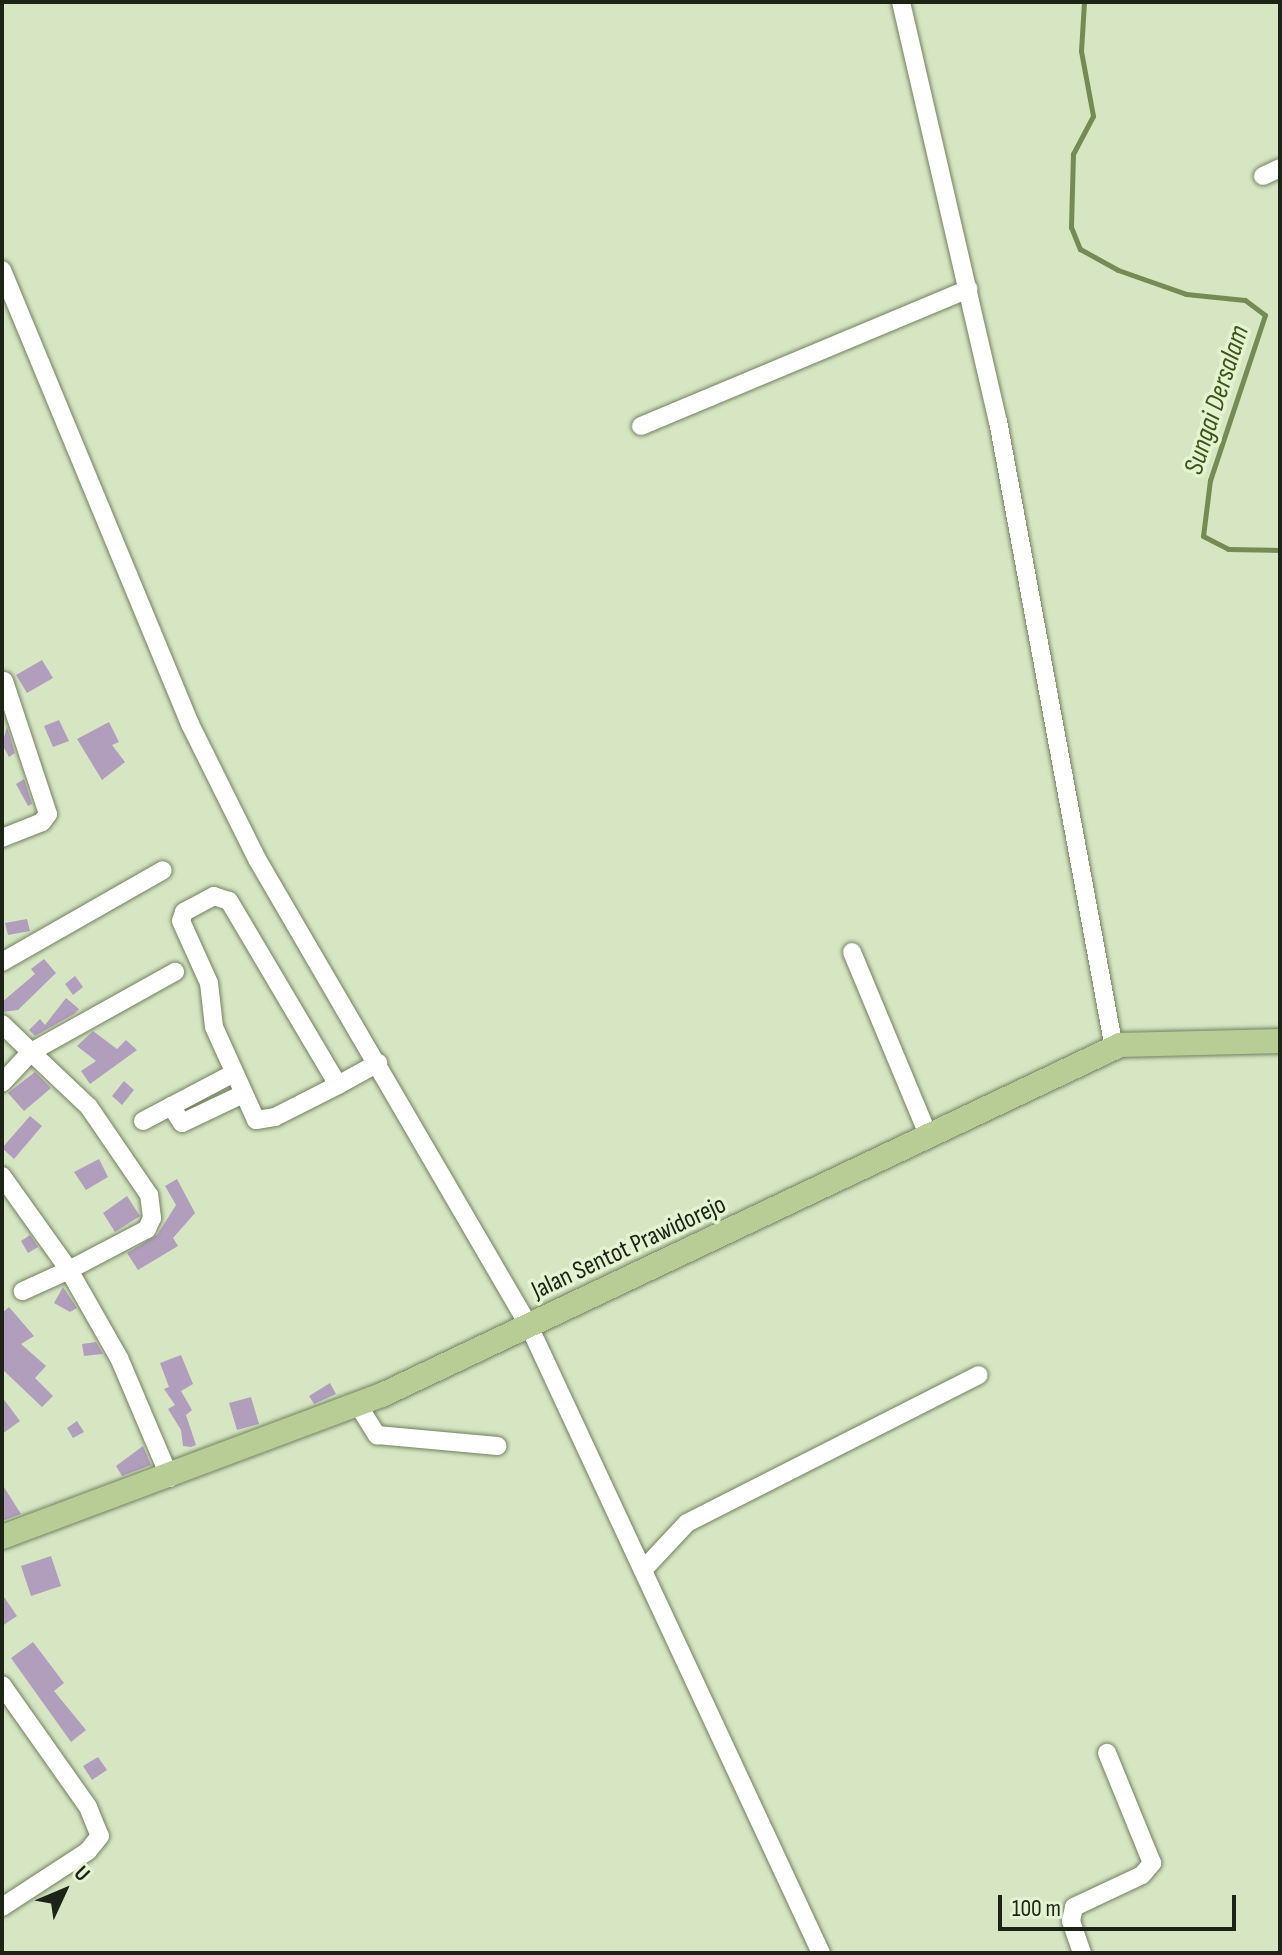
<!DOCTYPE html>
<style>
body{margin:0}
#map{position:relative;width:1282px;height:1955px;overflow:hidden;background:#d6e6c3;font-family:"Sofia Sans Condensed",sans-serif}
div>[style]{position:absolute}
.stream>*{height:5px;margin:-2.5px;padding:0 2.5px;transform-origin:2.5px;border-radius:2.5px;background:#748c53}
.building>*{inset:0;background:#b19ebd}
.roads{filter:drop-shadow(0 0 2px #728061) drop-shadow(0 0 2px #728061)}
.minor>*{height:18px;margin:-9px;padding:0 9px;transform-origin:9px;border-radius:9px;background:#fff}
.major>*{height:24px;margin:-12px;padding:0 12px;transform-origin:12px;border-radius:12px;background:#b7cd95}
span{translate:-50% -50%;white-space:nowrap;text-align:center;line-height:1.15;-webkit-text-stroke:7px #e3f4d0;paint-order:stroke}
.street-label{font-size:26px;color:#1d2316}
.water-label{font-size:28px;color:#3e5518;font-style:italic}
.frame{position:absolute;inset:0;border:4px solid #1d2316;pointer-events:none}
.north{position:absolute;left:24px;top:1851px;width:80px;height:80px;-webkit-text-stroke:6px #e3f4d0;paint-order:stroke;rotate:46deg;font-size:22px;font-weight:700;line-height:32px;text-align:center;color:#1d2316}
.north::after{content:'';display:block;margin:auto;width:28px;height:36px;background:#1d2316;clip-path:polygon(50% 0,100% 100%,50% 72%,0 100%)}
.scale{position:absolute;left:998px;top:1895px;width:238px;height:36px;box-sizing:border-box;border:4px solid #1d2316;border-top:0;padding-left:10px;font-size:24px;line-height:28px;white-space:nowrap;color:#1d2316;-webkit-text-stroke:6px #e3f4d0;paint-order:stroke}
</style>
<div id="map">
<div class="stream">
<i style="left:1084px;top:2px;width:49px;rotate:93.5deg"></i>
<i style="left:1081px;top:51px;width:66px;rotate:79.5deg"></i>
<i style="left:1093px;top:116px;width:43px;rotate:117.8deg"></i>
<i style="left:1073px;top:154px;width:73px;rotate:91.6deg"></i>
<i style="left:1071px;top:227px;width:24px;rotate:68deg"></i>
<i style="left:1080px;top:249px;width:43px;rotate:28.9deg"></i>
<i style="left:1118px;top:270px;width:72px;rotate:19.4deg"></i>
<i style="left:1186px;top:294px;width:59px;rotate:5.8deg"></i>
<i style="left:1245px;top:300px;width:25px;rotate:37deg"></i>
<i style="left:1265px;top:315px;width:174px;rotate:108.4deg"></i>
<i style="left:1210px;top:480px;width:56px;rotate:97.1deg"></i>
<i style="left:1203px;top:536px;width:28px;rotate:27deg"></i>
<i style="left:1228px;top:549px;width:52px;rotate:1.1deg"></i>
</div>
<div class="building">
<i style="clip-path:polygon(42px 660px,53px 678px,27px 693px,16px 675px)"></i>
<i style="clip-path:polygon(59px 720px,69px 741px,53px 747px,44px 726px)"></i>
<i style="clip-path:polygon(109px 722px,119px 742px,112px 745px,125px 762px,102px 780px,77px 739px)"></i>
<i style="clip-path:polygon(7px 727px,15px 753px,9px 757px,2px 744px)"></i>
<i style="clip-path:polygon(24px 779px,32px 804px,28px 806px,16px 784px)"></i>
<i style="clip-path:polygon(27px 919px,30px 931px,8px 935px,5px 923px)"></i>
<i style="clip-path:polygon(44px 959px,56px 973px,18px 1010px,2px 1012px,2px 1002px,35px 974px,31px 969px)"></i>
<i style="clip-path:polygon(75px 976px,83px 987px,73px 995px,65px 984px)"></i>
<i style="clip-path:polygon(66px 998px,79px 1009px,74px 1014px,35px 1036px,29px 1030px,40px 1019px,45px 1025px)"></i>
<i style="clip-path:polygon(93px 1031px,117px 1049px,126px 1040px,137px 1050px,90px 1084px,81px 1071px,96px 1061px,77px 1046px)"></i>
<i style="clip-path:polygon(35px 1072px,51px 1088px,24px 1111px,8px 1093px)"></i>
<i style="clip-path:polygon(124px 1081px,134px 1090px,122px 1105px,112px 1096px)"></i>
<i style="clip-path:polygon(30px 1116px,42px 1126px,14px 1159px,2px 1148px)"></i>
<i style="clip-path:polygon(99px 1159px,108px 1177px,86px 1190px,74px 1172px)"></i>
<i style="clip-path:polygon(177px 1179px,195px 1213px,173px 1238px,178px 1246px,138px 1270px,127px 1253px,157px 1235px,176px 1205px,165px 1186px)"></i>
<i style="clip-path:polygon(127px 1196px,140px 1216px,115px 1232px,103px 1213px)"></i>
<i style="clip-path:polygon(30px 1235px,38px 1247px,28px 1253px,21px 1241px)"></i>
<i style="clip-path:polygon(63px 1287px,77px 1308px,70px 1312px,54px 1303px)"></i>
<i style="clip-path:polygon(9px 1307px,34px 1336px,21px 1344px,46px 1366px,35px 1378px,53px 1396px,42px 1407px,2px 1369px,2px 1313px)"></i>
<i style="clip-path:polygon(96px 1342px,103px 1354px,84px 1356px,82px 1344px)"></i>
<i style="clip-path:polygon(181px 1355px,193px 1384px,181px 1391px,192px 1410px,186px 1415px,196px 1445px,191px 1447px,183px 1446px,181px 1430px,168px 1409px,175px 1405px,164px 1389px,169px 1387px,160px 1363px)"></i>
<i style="clip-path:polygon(330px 1383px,336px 1394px,314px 1404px,309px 1396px)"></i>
<i style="clip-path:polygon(2px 1397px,20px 1421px,2px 1434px)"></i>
<i style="clip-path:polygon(251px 1397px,259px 1424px,237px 1430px,229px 1403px)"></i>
<i style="clip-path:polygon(77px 1421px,84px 1432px,73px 1438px,67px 1428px)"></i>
<i style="clip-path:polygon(143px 1446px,151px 1465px,122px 1476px,116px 1466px)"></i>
<i style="clip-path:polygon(2px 1484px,21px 1514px,2px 1521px)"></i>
<i style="clip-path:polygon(51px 1556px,61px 1586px,31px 1596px,21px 1566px)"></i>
<i style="clip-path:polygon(2px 1594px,17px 1616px,2px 1626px)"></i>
<i style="clip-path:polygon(33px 1642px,64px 1683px,54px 1691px,86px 1730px,71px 1742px,11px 1658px)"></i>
<i style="clip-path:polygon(98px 1757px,107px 1770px,92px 1780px,83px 1766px)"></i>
</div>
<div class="roads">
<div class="minor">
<i style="left:901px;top:2px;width:430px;rotate:77deg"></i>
<i style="left:998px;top:421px;width:638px;rotate:79.52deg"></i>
<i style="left:1263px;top:176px;width:19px;rotate:-25deg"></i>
<i style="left:2px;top:270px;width:491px;rotate:67.5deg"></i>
<i style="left:190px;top:724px;width:151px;rotate:63.6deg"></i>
<i style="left:257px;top:859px;width:540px;rotate:59.78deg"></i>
<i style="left:529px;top:1326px;width:692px;rotate:65.03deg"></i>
<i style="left:641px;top:426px;width:355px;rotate:-22.7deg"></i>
<i style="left:2px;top:838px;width:43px;rotate:-21.8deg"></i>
<i style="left:42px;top:822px;width:10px;rotate:-53deg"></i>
<i style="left:48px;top:814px;width:140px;rotate:-108.3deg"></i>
<i style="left:852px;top:952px;width:198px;rotate:67.4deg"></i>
<i style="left:2px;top:962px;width:185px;rotate:-29.7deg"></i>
<i style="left:2px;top:1024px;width:40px;rotate:44deg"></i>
<i style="left:31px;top:1052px;width:42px;rotate:133.1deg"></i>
<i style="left:338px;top:1085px;width:214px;rotate:-120.6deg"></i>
<i style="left:229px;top:901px;width:16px;rotate:-162deg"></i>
<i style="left:214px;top:896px;width:34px;rotate:152deg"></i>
<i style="left:184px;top:912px;width:9px;rotate:108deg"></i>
<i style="left:181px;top:921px;width:68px;rotate:65.7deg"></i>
<i style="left:209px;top:983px;width:44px;rotate:83.5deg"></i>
<i style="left:214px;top:1027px;width:102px;rotate:65.7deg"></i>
<i style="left:256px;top:1120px;width:19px;rotate:-9deg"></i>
<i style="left:275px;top:1117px;width:71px;rotate:-26.9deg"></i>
<i style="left:338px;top:1085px;width:46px;rotate:-28.8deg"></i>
<i style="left:171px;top:1106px;width:20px;rotate:57deg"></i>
<i style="left:182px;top:1123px;width:65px;rotate:-25.4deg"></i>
<i style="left:143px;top:1121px;width:101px;rotate:-27.8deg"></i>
<i style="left:2px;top:1176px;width:115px;rotate:54.5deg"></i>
<i style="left:69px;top:1270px;width:51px;rotate:155.5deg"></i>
<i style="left:358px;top:1405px;width:36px;rotate:58deg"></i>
<i style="left:377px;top:1435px;width:121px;rotate:5.2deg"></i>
<i style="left:170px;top:1478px;width:130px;rotate:-113deg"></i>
<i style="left:119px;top:1358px;width:101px;rotate:-119.6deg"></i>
<i style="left:69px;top:1270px;width:88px;rotate:-27.7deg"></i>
<i style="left:147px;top:1229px;width:12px;rotate:-66deg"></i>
<i style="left:152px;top:1218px;width:23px;rotate:-97deg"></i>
<i style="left:149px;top:1195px;width:107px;rotate:-124.3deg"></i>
<i style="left:89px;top:1107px;width:80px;rotate:-136.5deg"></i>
<i style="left:31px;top:1052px;width:165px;rotate:-29.1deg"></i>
<i style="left:643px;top:1570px;width:64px;rotate:-46.9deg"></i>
<i style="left:687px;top:1523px;width:327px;rotate:-26.9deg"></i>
<i style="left:2px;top:1685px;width:149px;rotate:54.8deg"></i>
<i style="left:88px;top:1807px;width:31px;rotate:68deg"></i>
<i style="left:100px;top:1836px;width:19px;rotate:129deg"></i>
<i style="left:88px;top:1851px;width:103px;rotate:146.9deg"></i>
<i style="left:1082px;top:1953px;width:34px;rotate:-109deg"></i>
<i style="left:1071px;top:1921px;width:14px;rotate:-78deg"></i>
<i style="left:1074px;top:1907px;width:75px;rotate:-25.2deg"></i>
<i style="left:1142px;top:1875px;width:16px;rotate:-50deg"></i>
<i style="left:1152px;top:1863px;width:119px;rotate:-112.2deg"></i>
</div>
<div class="major">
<i style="left:2px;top:1537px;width:406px;rotate:-20.5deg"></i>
<i style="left:382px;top:1395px;width:817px;rotate:-25.37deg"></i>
<i style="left:1120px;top:1045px;width:160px;rotate:-1.4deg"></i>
</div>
</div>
<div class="street-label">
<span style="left:629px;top:1248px;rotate:-25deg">Jalan Sentot Prawidorejo</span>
</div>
<div class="water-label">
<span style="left:1217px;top:400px;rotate:-72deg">Sungai Dersalam</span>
</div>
<div class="frame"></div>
<div class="north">U</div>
<div class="scale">100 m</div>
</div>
